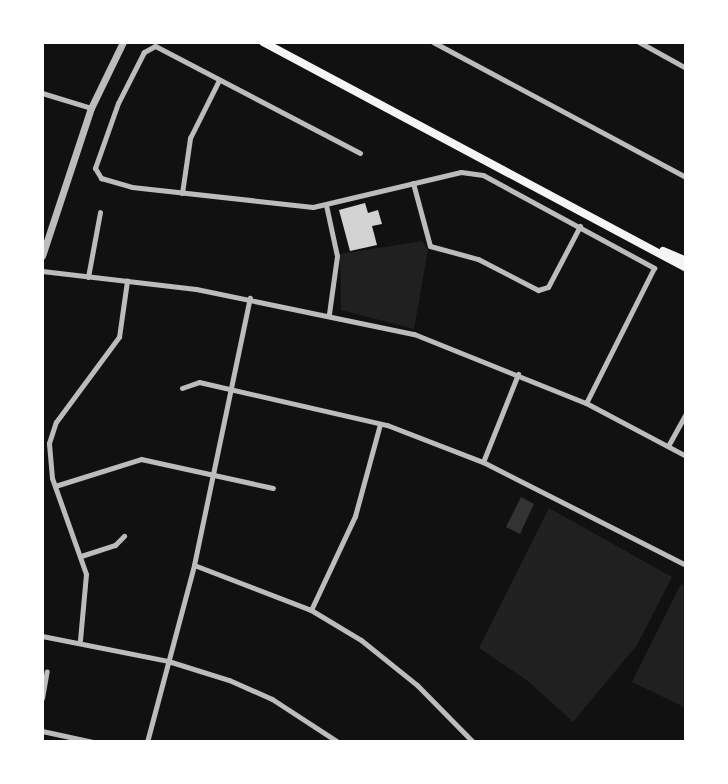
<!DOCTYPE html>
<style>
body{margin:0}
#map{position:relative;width:728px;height:784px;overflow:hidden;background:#111;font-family:"Noto Sans",sans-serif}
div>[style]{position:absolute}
.green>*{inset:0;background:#202020}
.water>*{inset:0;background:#333}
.building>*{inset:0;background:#d3d3d3}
.minor>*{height:5px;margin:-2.5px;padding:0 2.5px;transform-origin:2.5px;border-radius:2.5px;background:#bcbcbc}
.tertiary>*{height:7px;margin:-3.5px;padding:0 3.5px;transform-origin:3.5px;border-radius:3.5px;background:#bcbcbc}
.primary>*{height:8px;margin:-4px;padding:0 4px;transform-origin:4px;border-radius:4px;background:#f5f5f5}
span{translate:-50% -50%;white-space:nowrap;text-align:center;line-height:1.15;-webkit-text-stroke:8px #fff;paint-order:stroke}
.frame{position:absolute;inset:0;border:44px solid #fff;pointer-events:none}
</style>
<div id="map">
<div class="green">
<i style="clip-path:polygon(422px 241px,428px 249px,414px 329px,341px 310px,340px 254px)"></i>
<i style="clip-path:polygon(549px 508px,672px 577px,637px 645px,573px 722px,528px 681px,479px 648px)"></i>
<i style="clip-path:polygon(681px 584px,686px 586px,686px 708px,632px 682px)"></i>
</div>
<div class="water">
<i style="clip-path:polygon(521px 497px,534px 504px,520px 534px,506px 527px)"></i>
</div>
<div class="building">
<i style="clip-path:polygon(365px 203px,368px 213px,378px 210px,382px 224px,372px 226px,377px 245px,350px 251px,339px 210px)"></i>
</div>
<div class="minor">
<i style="left:433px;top:42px;width:287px;rotate:28.1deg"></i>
<i style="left:639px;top:42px;width:54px;rotate:29deg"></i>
<i style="left:42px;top:93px;width:51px;rotate:17deg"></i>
<i style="left:360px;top:153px;width:231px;rotate:-152.4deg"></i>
<i style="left:155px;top:46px;width:13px;rotate:151deg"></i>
<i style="left:144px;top:52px;width:57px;rotate:117deg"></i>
<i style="left:118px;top:103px;width:69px;rotate:109.5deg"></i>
<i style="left:95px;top:168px;width:12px;rotate:59deg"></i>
<i style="left:101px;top:178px;width:32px;rotate:16deg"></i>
<i style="left:132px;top:187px;width:182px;rotate:6.3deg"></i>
<i style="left:313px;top:207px;width:152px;rotate:-13.3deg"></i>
<i style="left:461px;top:172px;width:22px;rotate:8deg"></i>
<i style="left:483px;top:175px;width:195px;rotate:28.5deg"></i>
<i style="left:654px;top:268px;width:151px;rotate:116.7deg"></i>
<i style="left:413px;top:183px;width:65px;rotate:74.9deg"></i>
<i style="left:430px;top:246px;width:50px;rotate:15.2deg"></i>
<i style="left:478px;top:259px;width:68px;rotate:27.3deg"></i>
<i style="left:538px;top:290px;width:10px;rotate:-17deg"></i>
<i style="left:548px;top:287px;width:69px;rotate:-62.3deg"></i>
<i style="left:182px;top:193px;width:56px;rotate:-81.7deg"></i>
<i style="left:190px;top:138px;width:65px;rotate:-63.4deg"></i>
<i style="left:326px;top:205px;width:52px;rotate:77.8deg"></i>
<i style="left:337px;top:256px;width:59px;rotate:97.9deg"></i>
<i style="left:42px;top:271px;width:155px;rotate:6.7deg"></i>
<i style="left:196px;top:289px;width:223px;rotate:11.7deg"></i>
<i style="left:414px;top:334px;width:185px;rotate:21.9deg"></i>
<i style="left:586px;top:403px;width:113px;rotate:27.9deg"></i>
<i style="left:88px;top:277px;width:66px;rotate:-79.5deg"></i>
<i style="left:182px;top:388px;width:18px;rotate:-19deg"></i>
<i style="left:199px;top:382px;width:193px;rotate:12.9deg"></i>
<i style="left:387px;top:425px;width:103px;rotate:21.1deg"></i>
<i style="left:483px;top:462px;width:228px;rotate:26.9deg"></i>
<i style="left:668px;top:446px;width:38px;rotate:-61deg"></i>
<i style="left:483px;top:462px;width:95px;rotate:-68.3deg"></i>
<i style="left:55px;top:486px;width:90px;rotate:-17.4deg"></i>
<i style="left:141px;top:459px;width:135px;rotate:12.4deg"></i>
<i style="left:81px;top:556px;width:36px;rotate:-18deg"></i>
<i style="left:115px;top:545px;width:13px;rotate:-45deg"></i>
<i style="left:194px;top:565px;width:125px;rotate:21deg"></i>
<i style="left:311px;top:610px;width:58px;rotate:31deg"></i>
<i style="left:361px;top:640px;width:72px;rotate:38.8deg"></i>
<i style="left:417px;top:685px;width:80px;rotate:45.5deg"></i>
<i style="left:311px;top:610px;width:104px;rotate:-64.9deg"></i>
<i style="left:355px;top:516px;width:95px;rotate:-74.8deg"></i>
<i style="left:42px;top:636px;width:128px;rotate:11.2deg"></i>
<i style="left:168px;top:661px;width:64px;rotate:17.3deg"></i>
<i style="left:229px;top:680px;width:47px;rotate:23.8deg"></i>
<i style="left:272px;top:699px;width:79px;rotate:33.1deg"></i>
<i style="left:80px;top:640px;width:66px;rotate:-84.8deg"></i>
<i style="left:86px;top:574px;width:102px;rotate:-109.5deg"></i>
<i style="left:52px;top:478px;width:35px;rotate:-95deg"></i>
<i style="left:49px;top:443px;width:22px;rotate:-72deg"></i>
<i style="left:56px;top:422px;width:106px;rotate:-53.5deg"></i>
<i style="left:119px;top:337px;width:57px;rotate:-81.9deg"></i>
<i style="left:42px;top:698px;width:27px;rotate:-80deg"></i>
<i style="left:42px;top:731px;width:52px;rotate:12.2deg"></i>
<i style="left:147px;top:742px;width:183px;rotate:-75.1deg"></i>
<i style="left:194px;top:565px;width:273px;rotate:-78.2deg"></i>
</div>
<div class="tertiary">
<i style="left:42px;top:256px;width:156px;rotate:-71.7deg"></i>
<i style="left:91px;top:108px;width:73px;rotate:-64.1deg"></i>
</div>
<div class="primary">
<i style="left:263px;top:42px;width:480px;rotate:28.1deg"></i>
<i style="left:663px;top:251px;width:25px;rotate:23deg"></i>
</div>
<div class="frame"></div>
</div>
